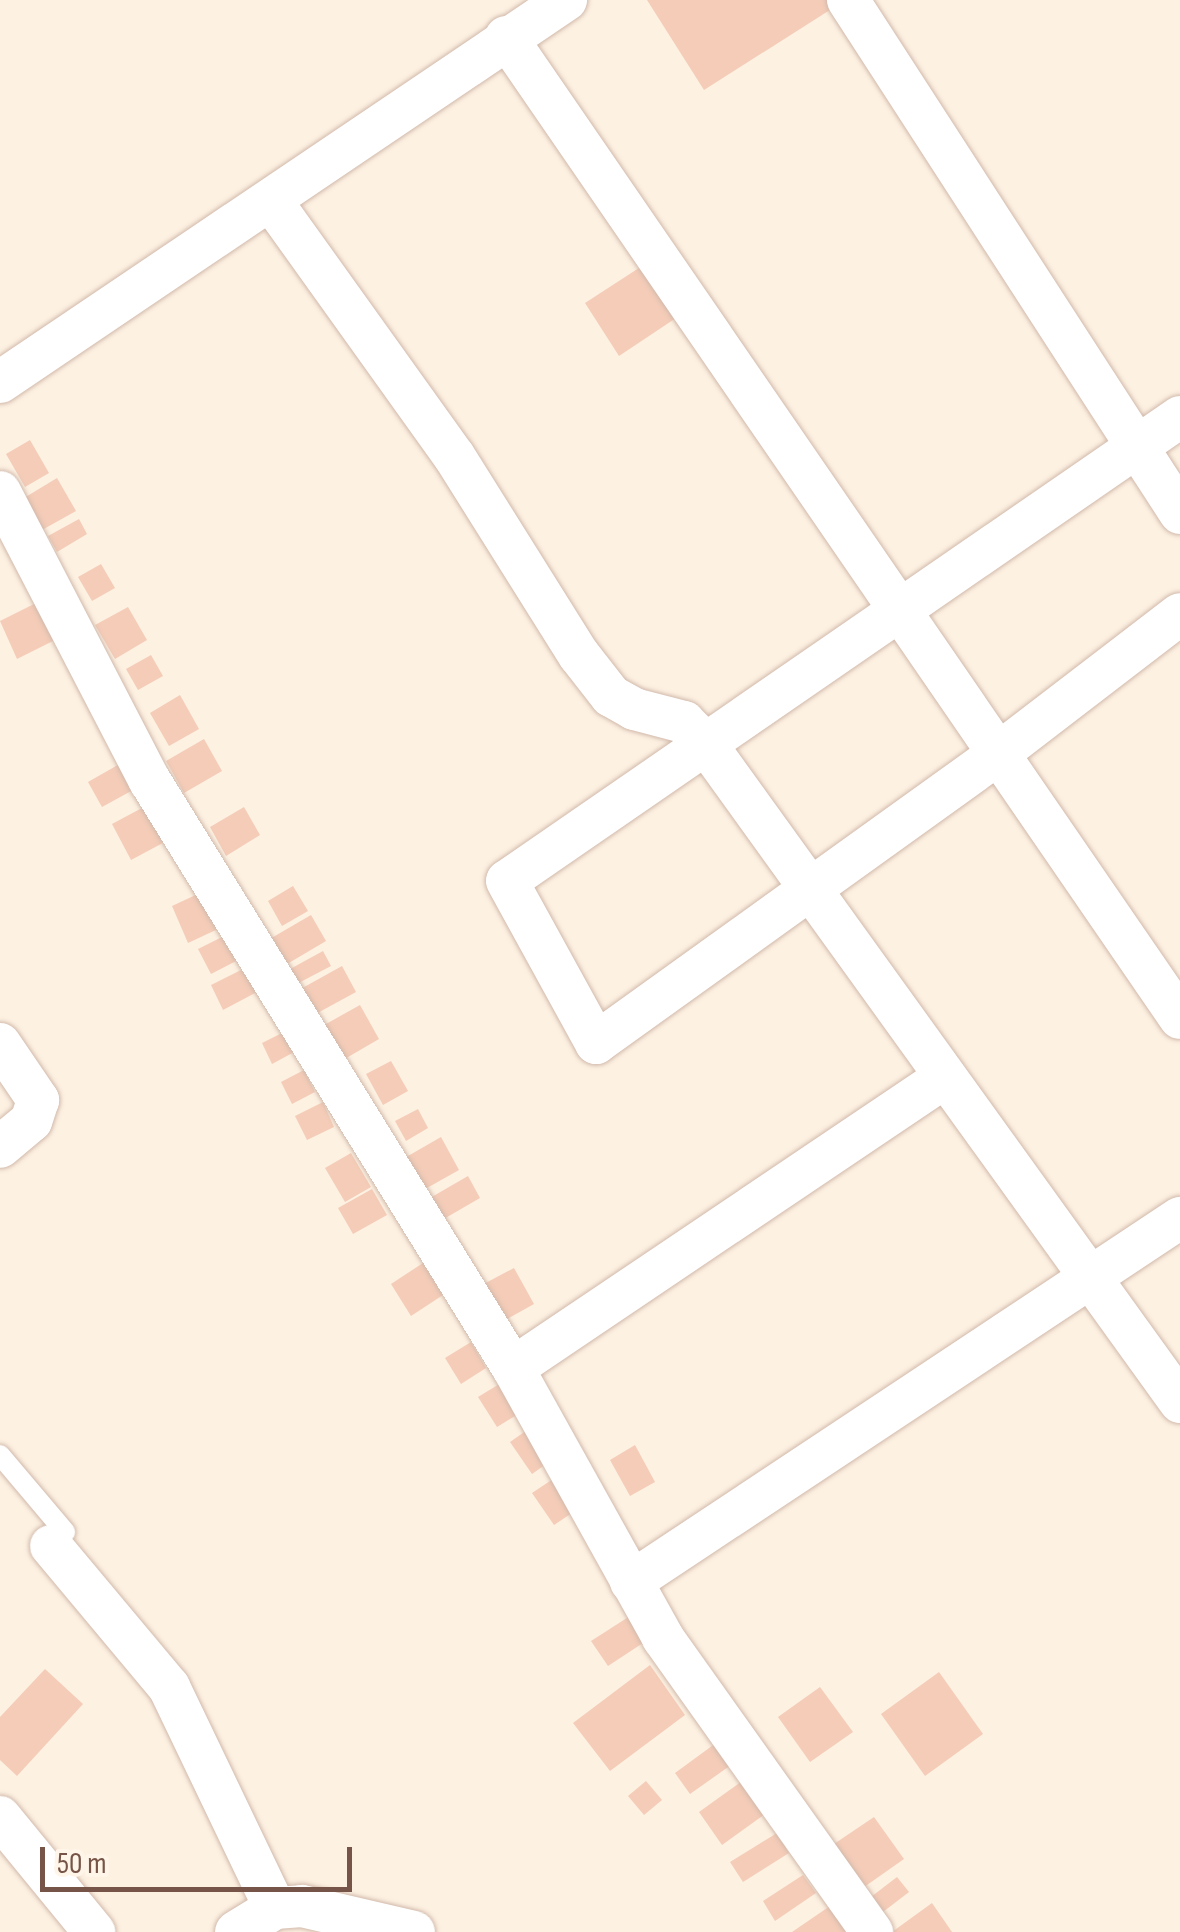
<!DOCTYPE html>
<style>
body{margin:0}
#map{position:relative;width:1180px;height:1932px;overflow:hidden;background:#fdf1e2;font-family:"Sofia Sans Condensed",sans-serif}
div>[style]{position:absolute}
.building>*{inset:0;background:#f4ccb8}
.roads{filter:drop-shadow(0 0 2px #d1b9ab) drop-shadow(0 0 2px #d1b9ab)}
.service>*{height:20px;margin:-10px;padding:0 10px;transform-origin:10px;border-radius:10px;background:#fff}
.minor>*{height:42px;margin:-21px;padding:0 21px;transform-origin:21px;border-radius:21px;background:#fff}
span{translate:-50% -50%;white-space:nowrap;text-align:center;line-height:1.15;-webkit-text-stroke:8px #fff5e9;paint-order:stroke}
.scale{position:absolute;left:40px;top:1847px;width:312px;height:45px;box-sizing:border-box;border:5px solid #765447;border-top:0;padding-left:12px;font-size:30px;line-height:35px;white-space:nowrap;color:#765447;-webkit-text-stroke:8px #fff5e9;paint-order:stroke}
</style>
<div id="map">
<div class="building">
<i style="clip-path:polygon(647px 0,828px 0,833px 8px,704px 90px)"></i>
<i style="clip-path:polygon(642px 266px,676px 318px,619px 356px,585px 303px)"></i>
<i style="clip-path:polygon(30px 440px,49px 473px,25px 487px,6px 454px)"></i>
<i style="clip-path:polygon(57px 478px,76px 511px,42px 530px,24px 498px)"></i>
<i style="clip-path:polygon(79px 519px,87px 534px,57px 552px,48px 536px)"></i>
<i style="clip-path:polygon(101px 564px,115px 588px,92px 601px,78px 577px)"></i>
<i style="clip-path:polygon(48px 597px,67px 634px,17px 659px,0 621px)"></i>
<i style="clip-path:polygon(128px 607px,147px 640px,115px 659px,95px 625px)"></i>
<i style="clip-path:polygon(151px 655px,163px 676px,138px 690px,126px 669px)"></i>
<i style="clip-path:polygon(180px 695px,199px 729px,169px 746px,150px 713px)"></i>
<i style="clip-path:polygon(204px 739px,222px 771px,184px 793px,166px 761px)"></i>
<i style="clip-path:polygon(130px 758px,144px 784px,102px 807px,88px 782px)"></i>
<i style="clip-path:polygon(155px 801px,174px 837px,131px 860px,112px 824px)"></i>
<i style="clip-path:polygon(244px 807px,260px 835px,226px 856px,210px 827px)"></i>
<i style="clip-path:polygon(293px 886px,308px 911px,282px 926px,268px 901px)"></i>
<i style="clip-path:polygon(202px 892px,218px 929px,188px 943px,172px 906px)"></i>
<i style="clip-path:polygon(311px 915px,326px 941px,282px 967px,268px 940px)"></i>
<i style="clip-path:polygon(230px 933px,242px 958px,211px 974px,198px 949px)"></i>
<i style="clip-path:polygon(323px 951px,331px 966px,289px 988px,281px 974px)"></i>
<i style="clip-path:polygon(342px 966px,356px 992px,312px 1016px,297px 991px)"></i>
<i style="clip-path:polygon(245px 968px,257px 992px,223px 1010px,211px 985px)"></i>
<i style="clip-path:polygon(360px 1005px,379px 1039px,336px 1064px,317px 1029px)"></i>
<i style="clip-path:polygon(286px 1031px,296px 1051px,272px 1064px,262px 1043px)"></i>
<i style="clip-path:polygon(391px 1061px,408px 1091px,383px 1105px,366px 1074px)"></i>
<i style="clip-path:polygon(304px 1070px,315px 1092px,292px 1104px,281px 1082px)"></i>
<i style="clip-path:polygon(323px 1102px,334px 1127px,307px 1140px,295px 1116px)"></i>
<i style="clip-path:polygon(418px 1109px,428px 1128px,406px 1141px,395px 1121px)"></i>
<i style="clip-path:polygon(441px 1137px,459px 1170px,418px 1193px,401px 1160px)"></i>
<i style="clip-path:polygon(351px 1153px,371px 1187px,345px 1202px,325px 1168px)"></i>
<i style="clip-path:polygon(468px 1176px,480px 1198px,442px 1220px,430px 1198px)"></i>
<i style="clip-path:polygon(372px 1189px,387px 1215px,353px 1234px,338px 1208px)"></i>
<i style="clip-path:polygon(423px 1263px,443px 1295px,411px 1316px,391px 1284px)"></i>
<i style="clip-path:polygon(514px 1268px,534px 1304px,500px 1323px,480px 1286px)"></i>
<i style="clip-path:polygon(471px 1342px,486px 1368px,461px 1384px,445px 1358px)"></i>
<i style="clip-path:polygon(501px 1383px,520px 1413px,497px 1427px,478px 1397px)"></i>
<i style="clip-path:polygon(530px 1428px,552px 1460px,532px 1474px,510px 1442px)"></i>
<i style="clip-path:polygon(635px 1445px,655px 1482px,630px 1496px,610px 1460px)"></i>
<i style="clip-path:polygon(559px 1475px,581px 1507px,554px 1525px,532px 1493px)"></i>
<i style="clip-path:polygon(630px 1616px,646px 1641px,608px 1666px,591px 1641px)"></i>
<i style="clip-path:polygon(650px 1665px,685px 1715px,610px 1771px,573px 1723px)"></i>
<i style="clip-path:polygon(45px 1669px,83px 1704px,17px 1776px,0 1760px,0 1717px)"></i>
<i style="clip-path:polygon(939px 1672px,983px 1734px,925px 1776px,881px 1714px)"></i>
<i style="clip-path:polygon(820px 1687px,853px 1732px,810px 1762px,778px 1717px)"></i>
<i style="clip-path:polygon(716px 1743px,731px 1765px,690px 1794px,675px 1773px)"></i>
<i style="clip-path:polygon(745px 1779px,768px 1812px,722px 1845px,699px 1812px)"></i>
<i style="clip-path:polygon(646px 1781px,662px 1800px,644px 1815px,628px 1796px)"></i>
<i style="clip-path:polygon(874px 1817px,904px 1859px,857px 1892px,828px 1848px)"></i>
<i style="clip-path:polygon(777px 1833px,789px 1853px,743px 1882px,730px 1862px)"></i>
<i style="clip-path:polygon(803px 1875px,816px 1893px,775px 1921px,763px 1901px)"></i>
<i style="clip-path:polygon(897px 1877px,909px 1892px,879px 1915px,867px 1900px)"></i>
<i style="clip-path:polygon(932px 1903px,952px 1932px,892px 1932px)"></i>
<i style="clip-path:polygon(830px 1906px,847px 1932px,792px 1932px)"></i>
</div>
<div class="roads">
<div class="service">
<i style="left:0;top:1455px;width:101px;rotate:49.8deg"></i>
</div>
<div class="minor">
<i style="left:848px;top:0;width:611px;rotate:57.09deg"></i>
<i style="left:506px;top:37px;width:1190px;rotate:55.51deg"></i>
<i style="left:272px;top:202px;width:312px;rotate:54.4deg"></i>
<i style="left:454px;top:456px;width:235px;rotate:57.9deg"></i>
<i style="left:579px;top:655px;width:52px;rotate:52deg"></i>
<i style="left:611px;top:696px;width:26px;rotate:29deg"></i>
<i style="left:634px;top:709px;width:52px;rotate:14.6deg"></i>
<i style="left:684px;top:722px;width:31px;rotate:45deg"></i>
<i style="left:706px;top:744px;width:811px;rotate:54.23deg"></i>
<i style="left:0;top:382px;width:683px;rotate:-34.02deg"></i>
<i style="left:1180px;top:417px;width:817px;rotate:145.42deg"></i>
<i style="left:507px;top:881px;width:185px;rotate:61.2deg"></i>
<i style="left:596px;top:1043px;width:496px;rotate:-35.7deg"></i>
<i style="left:999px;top:753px;width:228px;rotate:-37.5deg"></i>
<i style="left:0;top:492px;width:326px;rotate:62.6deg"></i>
<i style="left:150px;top:781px;width:690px;rotate:58.27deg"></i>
<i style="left:513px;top:1368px;width:309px;rotate:60.9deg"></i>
<i style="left:663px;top:1638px;width:361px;rotate:54.6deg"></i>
<i style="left:0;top:1044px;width:68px;rotate:55.8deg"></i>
<i style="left:38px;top:1100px;width:22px;rotate:108deg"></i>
<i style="left:31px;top:1121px;width:40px;rotate:140deg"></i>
<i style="left:513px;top:1368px;width:521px;rotate:-33.96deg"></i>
<i style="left:51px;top:1546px;width:184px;rotate:50.1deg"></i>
<i style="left:169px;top:1687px;width:245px;rotate:64.4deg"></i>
<i style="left:631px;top:1582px;width:659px;rotate:-33.55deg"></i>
<i style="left:0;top:1817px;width:149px;rotate:50.7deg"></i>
<i style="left:236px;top:1932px;width:46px;rotate:-31.6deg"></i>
<i style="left:275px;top:1908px;width:27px;rotate:-4deg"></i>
<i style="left:302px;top:1906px;width:115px;rotate:13.1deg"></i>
</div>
</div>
<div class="scale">50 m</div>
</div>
